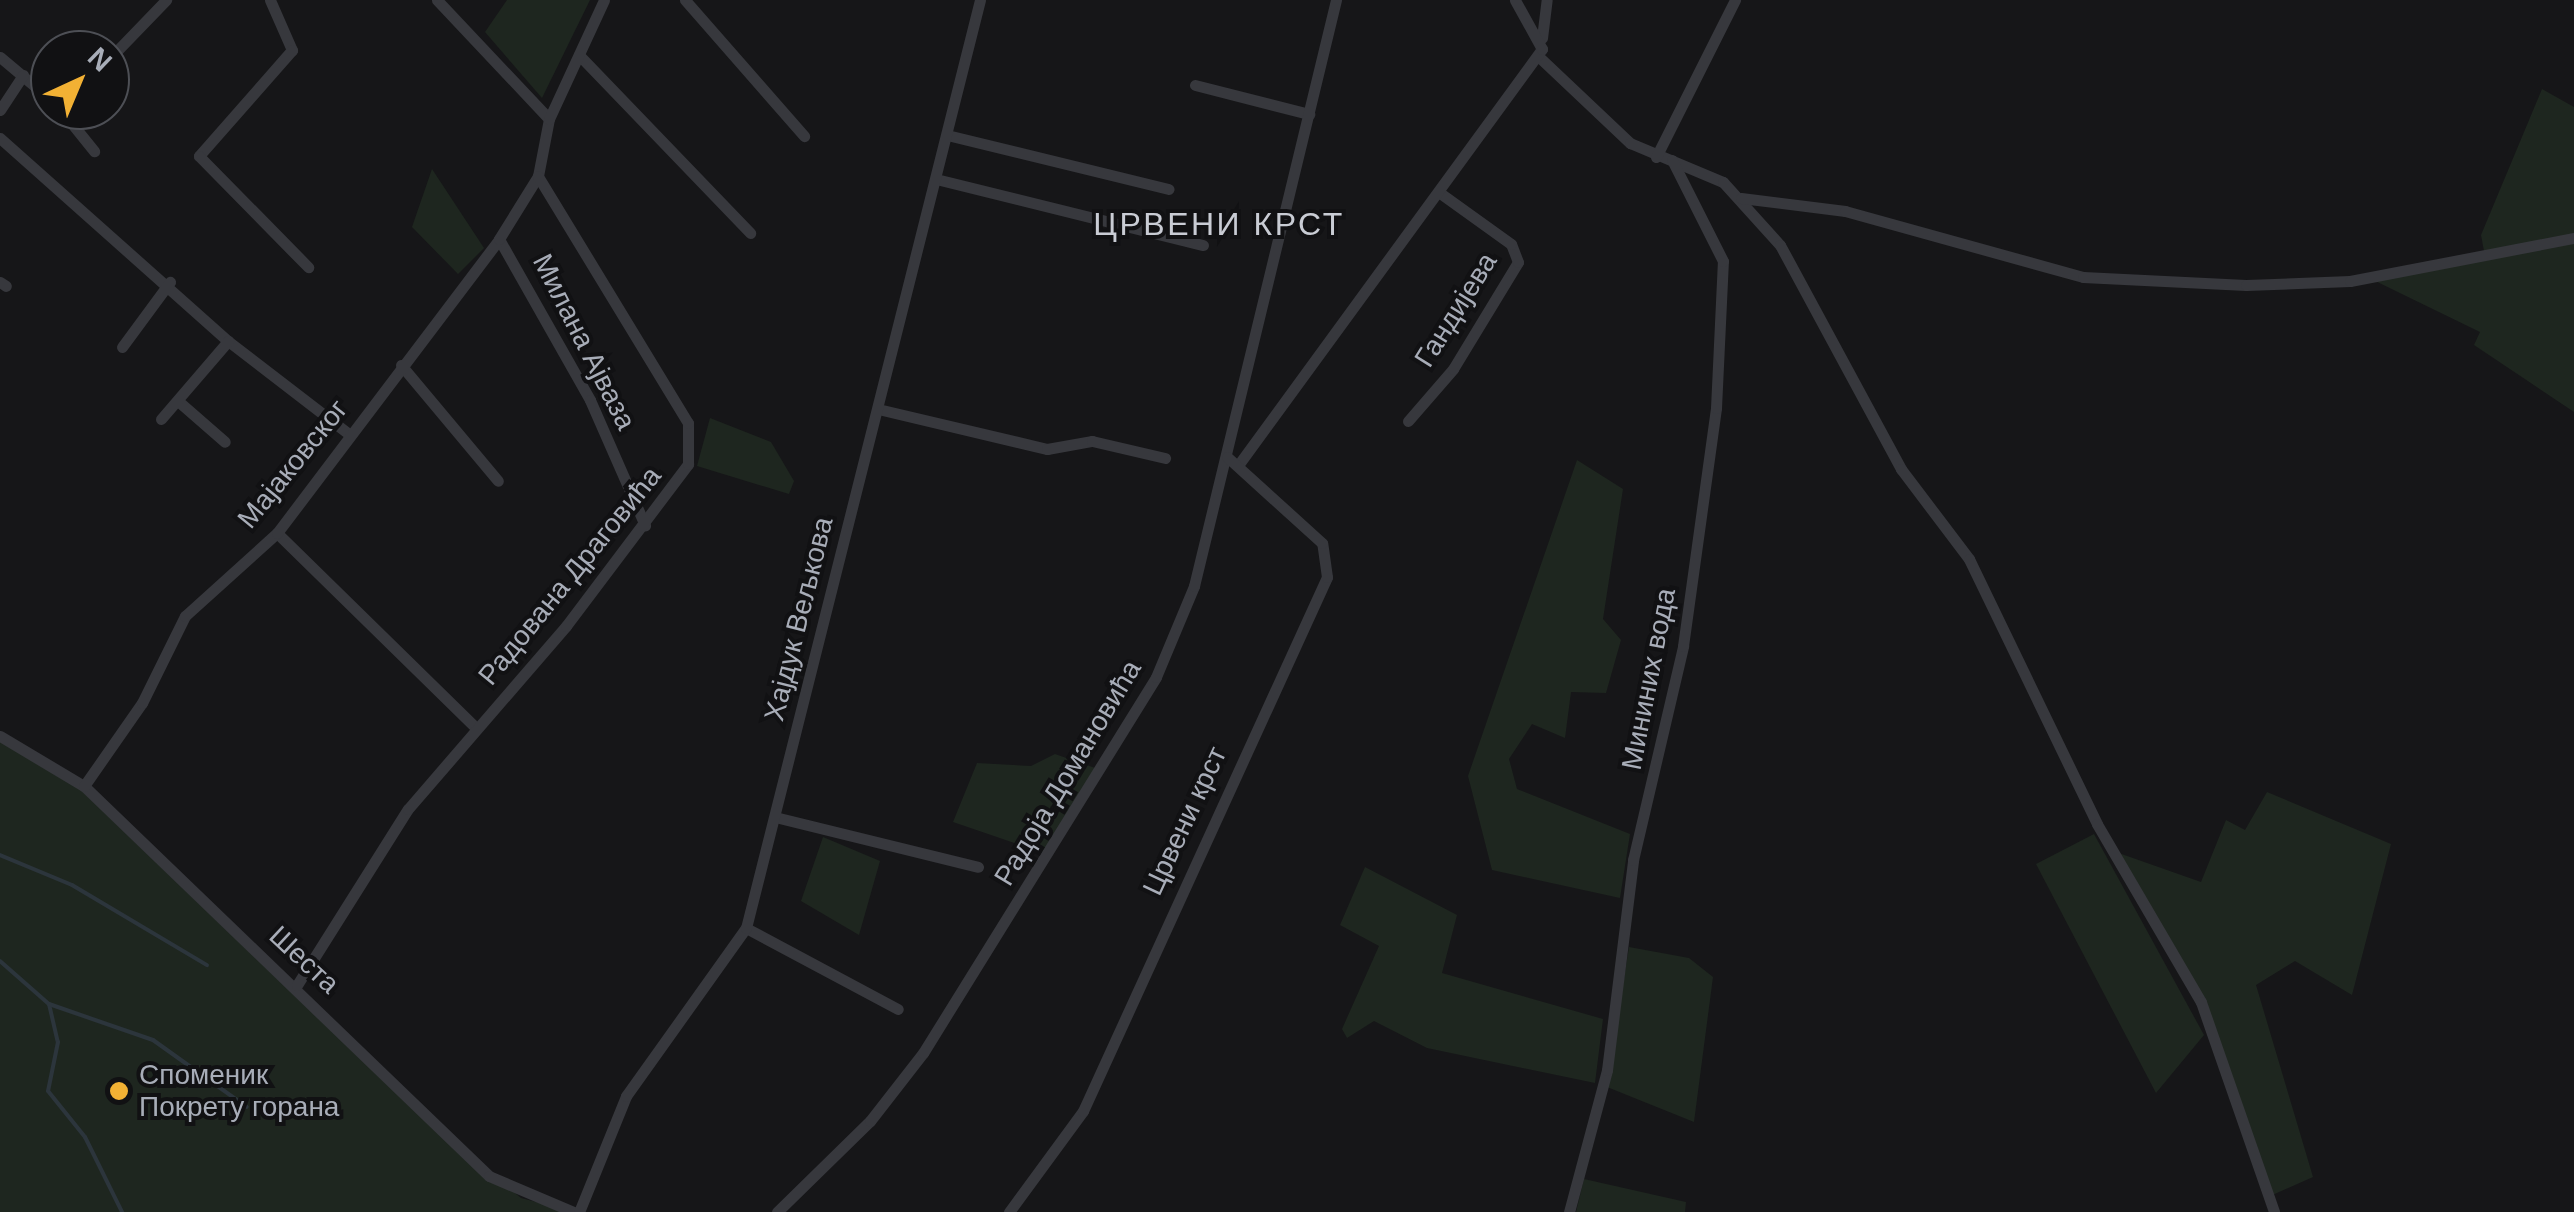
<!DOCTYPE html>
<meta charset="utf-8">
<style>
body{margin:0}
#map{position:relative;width:2574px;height:1212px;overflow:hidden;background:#161618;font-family:Helvetica,sans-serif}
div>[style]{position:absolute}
.green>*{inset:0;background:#1e261f}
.stream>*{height:4px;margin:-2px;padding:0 2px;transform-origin:2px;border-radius:2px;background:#2c353c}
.minor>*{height:11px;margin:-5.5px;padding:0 5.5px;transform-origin:5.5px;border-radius:5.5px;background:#37383d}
.dots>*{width:28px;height:28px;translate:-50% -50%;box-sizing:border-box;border:5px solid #111113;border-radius:50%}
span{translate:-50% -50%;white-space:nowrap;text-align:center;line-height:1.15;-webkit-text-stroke:8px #111113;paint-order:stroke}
.street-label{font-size:28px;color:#a8adb8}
.poi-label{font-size:28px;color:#a8adb8}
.left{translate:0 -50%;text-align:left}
.quarter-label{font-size:32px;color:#c9ccd4;letter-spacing:2.5px}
.north{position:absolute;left:30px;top:30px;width:100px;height:100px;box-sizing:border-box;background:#111113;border:2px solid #4d4f55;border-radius:50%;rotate:44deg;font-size:28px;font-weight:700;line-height:40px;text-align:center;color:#a8adb8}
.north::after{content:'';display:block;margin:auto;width:35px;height:45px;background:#f2b134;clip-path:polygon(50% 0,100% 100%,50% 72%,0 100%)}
</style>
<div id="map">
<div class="green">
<i style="clip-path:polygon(507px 0,590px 0,542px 98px,485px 32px)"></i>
<i style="clip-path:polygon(2542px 89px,2574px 107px,2574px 412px,2474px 345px,2480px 332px,2367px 277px,2484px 251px,2481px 235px)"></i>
<i style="clip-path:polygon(432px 169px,484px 248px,458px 274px,412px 227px)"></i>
<i style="clip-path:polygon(710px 418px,771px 442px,794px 481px,789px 494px,697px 466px)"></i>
<i style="clip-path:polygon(1577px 460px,1623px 489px,1603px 619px,1621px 640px,1606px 693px,1571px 692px,1565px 738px,1532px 724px,1509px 759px,1517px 789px,1630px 834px,1620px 898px,1492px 870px,1468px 776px)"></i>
<i style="clip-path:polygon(0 736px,60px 770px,397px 1094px,521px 1198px,574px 1212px,0 1212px)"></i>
<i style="clip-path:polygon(1055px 754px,1098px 769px,1044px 853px,953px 822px,977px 763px,1031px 766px)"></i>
<i style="clip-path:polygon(2267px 792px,2391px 844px,2352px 995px,2295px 961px,2256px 985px,2313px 1177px,2268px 1197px,2201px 1002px,2113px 851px,2201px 882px,2226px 820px,2245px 830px)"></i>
<i style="clip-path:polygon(2094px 834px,2204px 1035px,2156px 1093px,2036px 864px)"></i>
<i style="clip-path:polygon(823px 837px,880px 861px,859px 935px,801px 901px)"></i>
<i style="clip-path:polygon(1365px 867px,1457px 915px,1442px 973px,1603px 1019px,1595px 1083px,1427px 1048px,1374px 1021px,1347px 1038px,1342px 1029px,1379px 946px,1340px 925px)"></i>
<i style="clip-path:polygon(1629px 947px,1689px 958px,1713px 977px,1694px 1122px,1607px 1087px)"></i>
<i style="clip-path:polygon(1584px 1179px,1686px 1202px,1685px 1212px,1576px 1212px)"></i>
</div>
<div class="stream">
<i style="left:0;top:855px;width:78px;rotate:22.6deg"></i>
<i style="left:72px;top:885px;width:157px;rotate:30.7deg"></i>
<i style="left:0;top:961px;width:65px;rotate:41.3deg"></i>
<i style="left:49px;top:1004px;width:39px;rotate:77deg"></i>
<i style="left:58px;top:1042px;width:50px;rotate:101.5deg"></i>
<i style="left:48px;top:1091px;width:59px;rotate:51.2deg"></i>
<i style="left:85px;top:1137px;width:84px;rotate:63.7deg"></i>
<i style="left:49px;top:1004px;width:110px;rotate:19.1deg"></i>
<i style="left:153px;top:1040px;width:115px;rotate:35.5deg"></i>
</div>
<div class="minor">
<i style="left:270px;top:0;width:55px;rotate:66.3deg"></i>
<i style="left:292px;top:50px;width:141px;rotate:131.3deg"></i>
<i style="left:199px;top:156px;width:156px;rotate:45.5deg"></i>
<i style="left:437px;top:0;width:163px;rotate:46.7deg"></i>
<i style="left:685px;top:0;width:181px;rotate:48.8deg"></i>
<i style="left:1542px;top:38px;width:38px;rotate:-83deg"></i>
<i style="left:579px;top:55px;width:247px;rotate:46.1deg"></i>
<i style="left:1538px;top:56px;width:127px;rotate:43.4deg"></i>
<i style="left:1630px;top:143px;width:101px;rotate:22.8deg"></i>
<i style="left:1723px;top:182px;width:85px;rotate:47.9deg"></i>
<i style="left:1780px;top:245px;width:255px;rotate:61.6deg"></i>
<i style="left:1901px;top:469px;width:113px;rotate:52.9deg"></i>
<i style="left:1969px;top:559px;width:294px;rotate:64.2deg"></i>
<i style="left:2097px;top:824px;width:206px;rotate:59.7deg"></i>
<i style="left:2201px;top:1002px;width:222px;rotate:70.8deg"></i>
<i style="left:0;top:57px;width:65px;rotate:40deg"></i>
<i style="left:110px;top:58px;width:81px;rotate:-46deg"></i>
<i style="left:1195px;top:85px;width:118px;rotate:14.3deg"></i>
<i style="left:0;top:110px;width:42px;rotate:-56.7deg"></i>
<i style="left:61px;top:110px;width:53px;rotate:51.2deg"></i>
<i style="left:947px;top:135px;width:228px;rotate:13.7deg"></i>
<i style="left:0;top:138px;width:305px;rotate:41.7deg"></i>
<i style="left:228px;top:341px;width:154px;rotate:37.6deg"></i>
<i style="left:1656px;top:157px;width:176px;rotate:-63.3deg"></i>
<i style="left:936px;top:179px;width:275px;rotate:13.9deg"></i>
<i style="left:1741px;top:198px;width:105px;rotate:7.1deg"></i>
<i style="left:1845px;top:211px;width:247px;rotate:15.5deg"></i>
<i style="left:2083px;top:277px;width:163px;rotate:2.8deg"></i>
<i style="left:2246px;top:285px;width:104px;rotate:-2.2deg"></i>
<i style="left:2350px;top:281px;width:228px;rotate:-10.9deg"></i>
<i style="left:499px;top:239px;width:185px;rotate:60.5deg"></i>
<i style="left:590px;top:400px;width:137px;rotate:66.3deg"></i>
<i style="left:0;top:282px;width:7px;rotate:34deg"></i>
<i style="left:122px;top:347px;width:81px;rotate:-53.6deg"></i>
<i style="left:401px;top:365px;width:151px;rotate:50.1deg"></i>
<i style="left:178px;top:401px;width:62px;rotate:41.1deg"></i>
<i style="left:878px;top:409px;width:174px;rotate:13.3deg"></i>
<i style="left:1047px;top:449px;width:46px;rotate:-10.1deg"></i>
<i style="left:1092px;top:441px;width:75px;rotate:13.1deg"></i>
<i style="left:161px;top:419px;width:103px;rotate:-49.3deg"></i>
<i style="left:1408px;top:421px;width:69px;rotate:-49.1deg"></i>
<i style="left:1453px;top:369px;width:125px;rotate:-58.7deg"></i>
<i style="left:1518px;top:262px;width:19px;rotate:-111deg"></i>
<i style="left:1511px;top:244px;width:87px;rotate:-144.3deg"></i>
<i style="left:1239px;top:464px;width:514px;rotate:-53.87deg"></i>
<i style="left:1542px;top:49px;width:56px;rotate:-118.9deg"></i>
<i style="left:277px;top:533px;width:279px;rotate:44.4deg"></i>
<i style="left:0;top:736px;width:98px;rotate:30.8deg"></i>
<i style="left:84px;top:786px;width:562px;rotate:43.92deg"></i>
<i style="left:489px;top:1176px;width:92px;rotate:23deg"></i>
<i style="left:84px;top:786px;width:101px;rotate:-55.1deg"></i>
<i style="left:142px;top:703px;width:97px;rotate:-63.7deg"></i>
<i style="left:185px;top:616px;width:124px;rotate:-42.1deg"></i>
<i style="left:277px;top:533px;width:368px;rotate:-52.9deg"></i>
<i style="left:499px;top:239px;width:74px;rotate:-58.2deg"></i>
<i style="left:538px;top:176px;width:58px;rotate:-79.1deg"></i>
<i style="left:549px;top:119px;width:131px;rotate:-65.2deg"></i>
<i style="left:775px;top:817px;width:209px;rotate:13.8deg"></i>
<i style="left:746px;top:928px;width:172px;rotate:28.1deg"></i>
<i style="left:297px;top:985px;width:208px;rotate:-57.8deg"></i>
<i style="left:408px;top:809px;width:242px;rotate:-49.2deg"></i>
<i style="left:566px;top:626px;width:203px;rotate:-53deg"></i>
<i style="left:688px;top:464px;width:41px;rotate:-90deg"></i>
<i style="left:688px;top:423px;width:289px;rotate:-121.3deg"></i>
<i style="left:579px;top:1212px;width:125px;rotate:-67.9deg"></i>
<i style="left:626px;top:1096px;width:206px;rotate:-54.5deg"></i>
<i style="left:746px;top:928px;width:957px;rotate:-75.85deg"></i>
<i style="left:777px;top:1212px;width:130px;rotate:-44.4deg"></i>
<i style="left:870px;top:1121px;width:86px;rotate:-52.1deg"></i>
<i style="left:923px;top:1053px;width:442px;rotate:-58.2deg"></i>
<i style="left:1156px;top:677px;width:99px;rotate:-67.3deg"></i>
<i style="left:1194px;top:586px;width:603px;rotate:-76.38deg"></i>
<i style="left:1009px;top:1212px;width:125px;rotate:-53.8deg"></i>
<i style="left:1083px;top:1111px;width:587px;rotate:-65.44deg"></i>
<i style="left:1327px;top:577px;width:34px;rotate:-98deg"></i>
<i style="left:1322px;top:543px;width:128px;rotate:-137.8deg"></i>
<i style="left:1569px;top:1212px;width:147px;rotate:-75deg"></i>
<i style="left:1607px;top:1070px;width:212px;rotate:-82.9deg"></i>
<i style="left:1633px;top:860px;width:220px;rotate:-76.8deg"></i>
<i style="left:1683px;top:646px;width:240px;rotate:-82.1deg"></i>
<i style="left:1716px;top:408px;width:147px;rotate:-87.3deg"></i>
<i style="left:1723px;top:261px;width:113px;rotate:-116.8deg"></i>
</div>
<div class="dots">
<i style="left:119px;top:1091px;background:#f2b134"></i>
</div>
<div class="street-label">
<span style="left:1456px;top:310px;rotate:-58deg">Гандијева</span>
<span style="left:584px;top:342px;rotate:63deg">Милана Ајваза</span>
<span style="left:293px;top:464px;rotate:-51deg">Мајаковског</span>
<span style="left:570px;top:576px;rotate:-51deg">Радована Драговића</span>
<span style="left:799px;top:619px;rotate:-76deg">Хајдук Вељкова</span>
<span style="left:1649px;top:679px;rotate:-79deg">Мининих вода</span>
<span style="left:1068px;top:773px;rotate:-59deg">Радоја Домановића</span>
<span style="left:1185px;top:821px;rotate:-65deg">Црвени крст</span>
<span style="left:304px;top:960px;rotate:43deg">Шеста</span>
</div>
<div class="poi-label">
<span class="left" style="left:139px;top:1091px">Споменик<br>Покрету горана</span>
</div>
<div class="quarter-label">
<span style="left:1219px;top:224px">ЦРВЕНИ КРСТ</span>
</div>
<div class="north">N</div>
</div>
